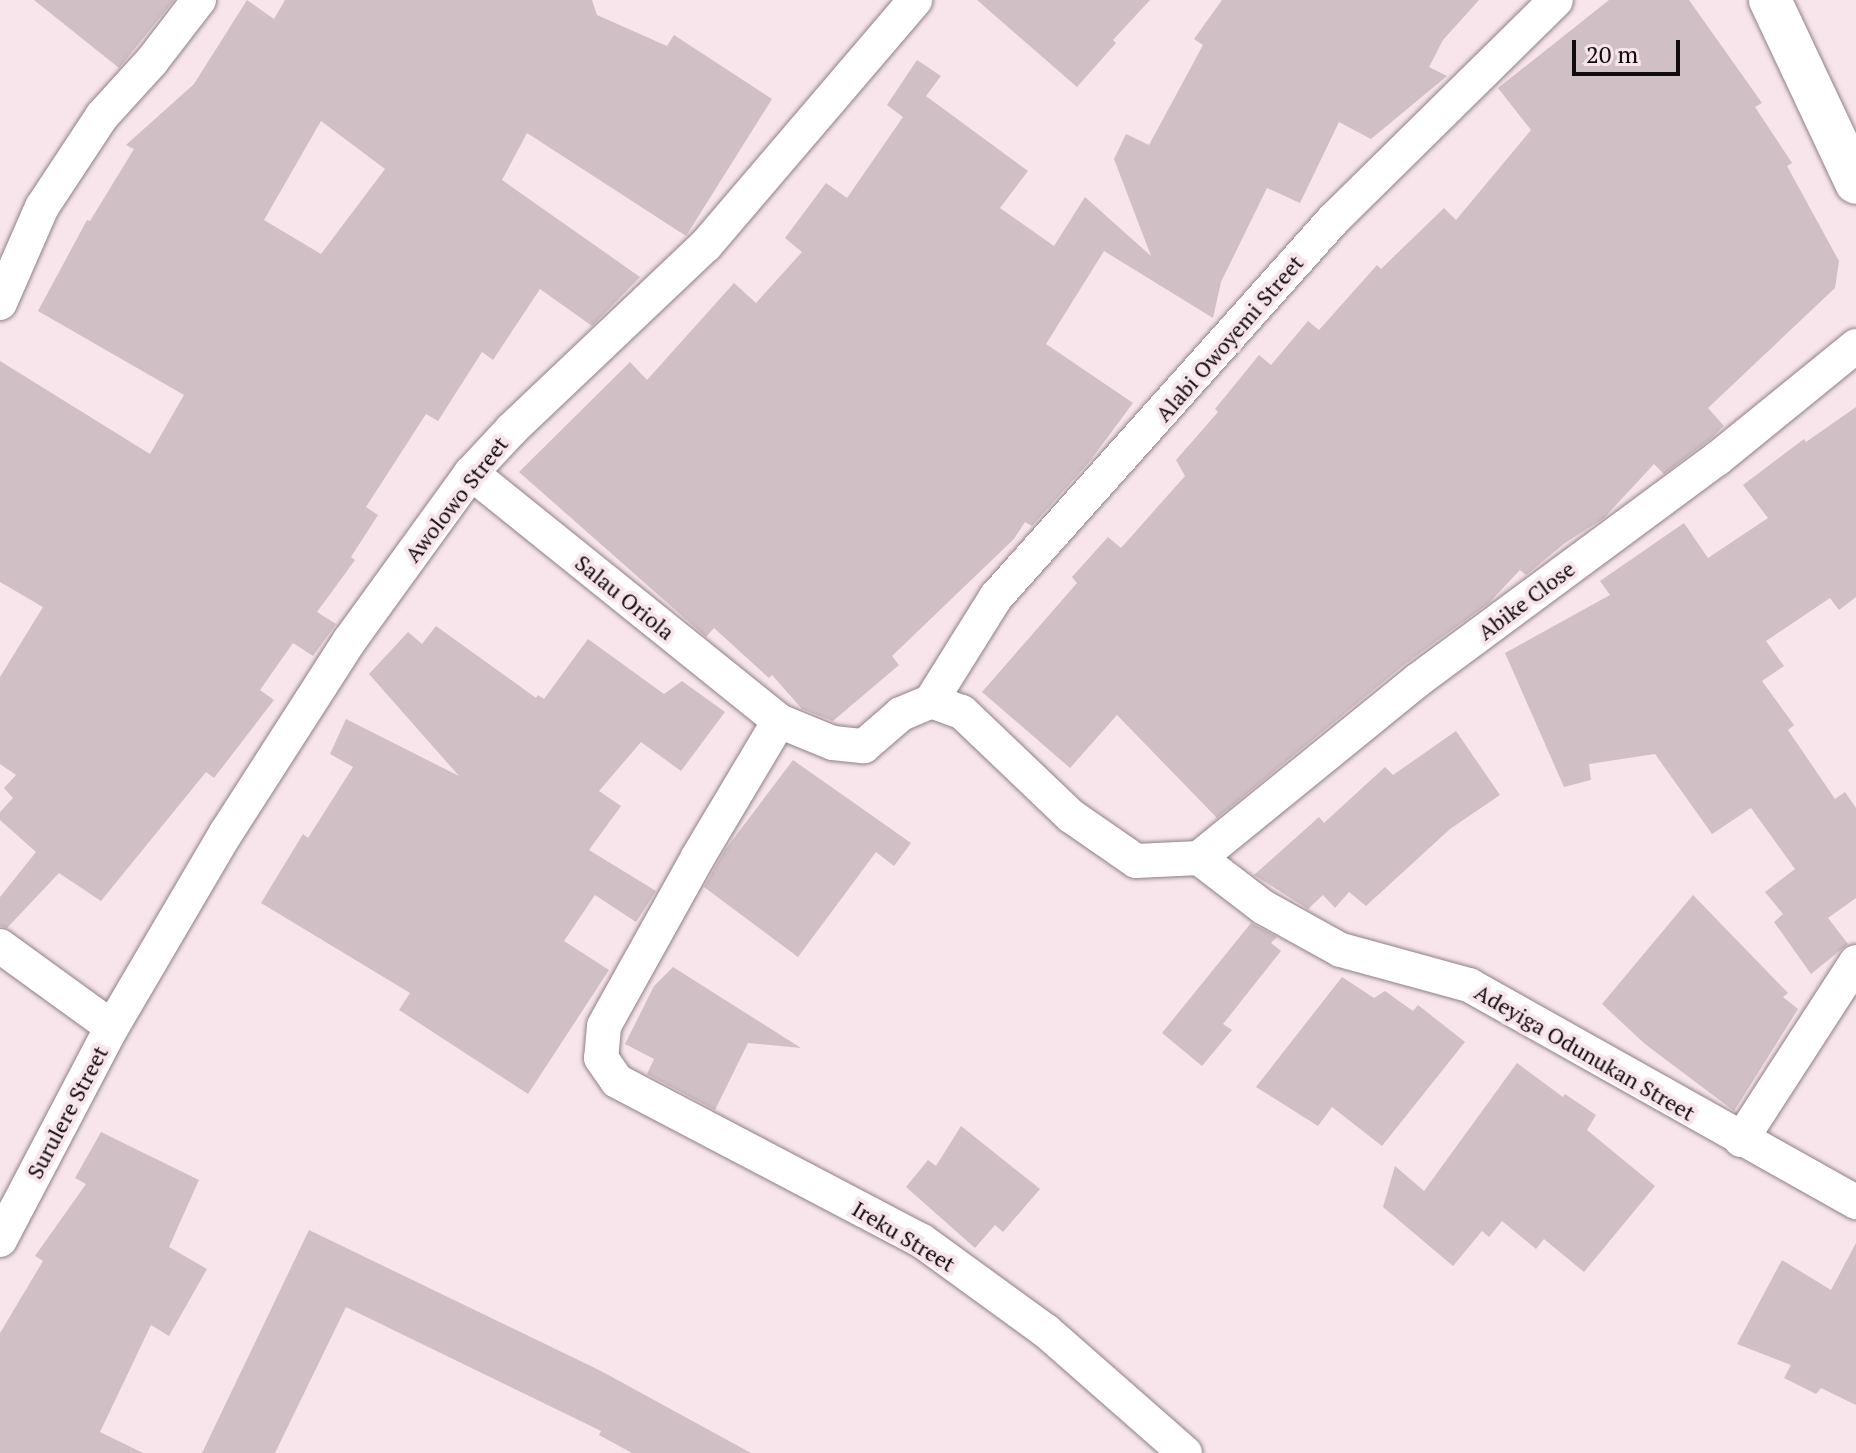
<!DOCTYPE html>
<style>
body{margin:0}
#map{position:relative;width:1856px;height:1453px;overflow:hidden;background:#f7e5eb;font-family:"PT Serif",serif}
div>[style]{position:absolute}
.building>*{inset:0;background:#d0bfc4}
.roads{filter:drop-shadow(0 0 2px #908086) drop-shadow(0 0 2px #908086)}
.minor>*{height:34px;margin:-17px;padding:0 17px;transform-origin:17px;border-radius:17px;background:#fff}
.tertiary>*{height:42px;margin:-21px;padding:0 21px;transform-origin:21px;border-radius:21px;background:#fff}
span{translate:-50% -50%;white-space:nowrap;text-align:center;line-height:1.15;-webkit-text-stroke:8px #f7e5eb;paint-order:stroke}
.street-label{font-size:22px;color:#110b0d}
.scale{position:absolute;left:1572px;top:40px;width:108px;height:36px;box-sizing:border-box;border:4px solid #110b0d;border-top:0;padding-left:10px;font-size:24px;line-height:28px;white-space:nowrap;color:#110b0d;-webkit-text-stroke:6px #f7e5eb;paint-order:stroke}
</style>
<div id="map">
<div class="building">
<i style="clip-path:polygon(34px 0,174px 0,119px 68px)"></i>
<i style="clip-path:polygon(evenodd,247px 0,274px 19px,285px 0,592px 0,597px 15px,667px 46px,674px 35px,772px 99px,686px 236px,527px 133px,502px 180px,640px 277px,592px 326px,540px 289px,493px 360px,482px 352px,438px 421px,426px 414px,366px 507px,378px 515px,351px 557px,355px 560px,317px 612px,336px 624px,313px 656px,293px 643px,260px 690px,274px 700px,214px 778px,206px 772px,101px 901px,59px 873px,7px 928px,0 926px,0 897px,36px 852px,0 820px,0 812px,13px 798px,4px 788px,16px 775px,0 764px,0 677px,43px 607px,0 582px,0 361px,150px 454px,184px 395px,38px 311px,87px 220px,90px 221px,134px 149px,126px 145px,194px 84px,247px 0,321px 121px,385px 169px,321px 254px,264px 220px,321px 121px)"></i>
<i style="clip-path:polygon(977px 0,1150px 0,1113px 40px,1116px 43px,1077px 87px)"></i>
<i style="clip-path:polygon(1222px 0,1479px 0,1443px 40px,1429px 67px,1447px 76px,1371px 139px,1339px 122px,1300px 203px,1267px 188px,1221px 282px,1213px 318px,1104px 251px,1046px 344px,1133px 403px,1090px 461px,1032px 526px,1025px 522px,1014px 539px,892px 656px,899px 665px,833px 721px,802px 709px,772px 675px,769px 678px,714px 628px,706px 637px,519px 472px,630px 362px,647px 380px,734px 283px,756px 303px,802px 252px,785px 238px,826px 183px,847px 198px,903px 117px,887px 105px,917px 60px,941px 76px,926px 96px,1028px 171px,1000px 208px,1054px 246px,1085px 197px,1151px 256px,1114px 159px,1126px 134px,1149px 145px,1203px 45px,1194px 39px)"></i>
<i style="clip-path:polygon(1609px 0,1689px 0,1762px 103px,1755px 107px,1792px 163px,1787px 166px,1839px 261px,1835px 288px,1708px 408px,1724px 426px,1709px 440px,1664px 474px,1654px 464px,1604px 518px,1565px 543px,1526px 575px,1520px 570px,1489px 603px,1405px 664px,1217px 818px,1117px 715px,1070px 768px,982px 692px,1077px 583px,1072px 577px,1108px 537px,1121px 548px,1185px 476px,1176px 460px,1218px 412px,1215px 409px,1259px 355px,1271px 365px,1308px 321px,1319px 330px,1377px 265px,1381px 269px,1444px 208px,1456px 220px,1531px 130px,1498px 88px)"></i>
<i style="clip-path:polygon(1856px 407px,1856px 597px,1839px 610px,1830px 598px,1766px 641px,1784px 666px,1762px 681px,1794px 725px,1788px 730px,1835px 799px,1845px 792px,1856px 808px,1856px 898px,1828px 918px,1848px 944px,1811px 974px,1774px 922px,1783px 914px,1765px 892px,1795px 869px,1751px 808px,1712px 834px,1655px 754px,1589px 764px,1591px 780px,1564px 787px,1505px 653px,1610px 595px,1600px 581px,1684px 523px,1708px 558px,1768px 518px,1743px 485px,1804px 439px,1806px 442px)"></i>
<i style="clip-path:polygon(436px 626px,536px 698px,538px 695px,544px 699px,588px 639px,664px 694px,682px 681px,725px 712px,681px 771px,641px 742px,599px 791px,621px 806px,589px 850px,656px 891px,636px 922px,595px 895px,564px 941px,609px 970px,528px 1094px,399px 1010px,410px 993px,261px 903px,303px 834px,308px 838px,353px 767px,330px 754px,346px 719px,459px 776px,369px 674px,408px 632px,422px 644px)"></i>
<i style="clip-path:polygon(1456px 731px,1500px 795px,1450px 829px,1366px 906px,1349px 892px,1335px 908px,1323px 895px,1308px 909px,1254px 875px,1319px 817px,1324px 823px,1385px 767px,1393px 775px)"></i>
<i style="clip-path:polygon(793px 760px,911px 843px,894px 866px,876px 852px,798px 957px,704px 887px,725px 850px)"></i>
<i style="clip-path:polygon(1693px 895px,1788px 993px,1783px 997px,1798px 1009px,1734px 1111px,1645px 1044px,1602px 1004px)"></i>
<i style="clip-path:polygon(1251px 923px,1277px 937px,1271px 943px,1281px 951px,1223px 1024px,1232px 1030px,1202px 1066px,1162px 1033px)"></i>
<i style="clip-path:polygon(673px 967px,801px 1048px,748px 1043px,715px 1110px,647px 1074px,654px 1059px,625px 1044px,654px 986px)"></i>
<i style="clip-path:polygon(1342px 977px,1374px 998px,1385px 991px,1413px 1011px,1418px 1005px,1465px 1042px,1382px 1146px,1332px 1107px,1318px 1126px,1256px 1087px)"></i>
<i style="clip-path:polygon(1517px 1063px,1563px 1097px,1565px 1094px,1596px 1115px,1587px 1130px,1655px 1186px,1584px 1272px,1544px 1239px,1536px 1249px,1502px 1221px,1489px 1237px,1482px 1231px,1453px 1266px,1383px 1207px,1395px 1166px,1424px 1191px)"></i>
<i style="clip-path:polygon(961px 1126px,1040px 1189px,1003px 1232px,995px 1225px,975px 1248px,906px 1187px,928px 1160px,936px 1166px)"></i>
<i style="clip-path:polygon(101px 1132px,199px 1180px,169px 1247px,207px 1269px,169px 1336px,151px 1325px,100px 1432px,143px 1453px,0 1453px,0 1333px,43px 1261px,35px 1256px,86px 1184px,75px 1178px)"></i>
<i style="clip-path:polygon(309px 1230px,601px 1371px,751px 1453px,632px 1453px,599px 1435px,601px 1431px,346px 1307px,275px 1453px,202px 1453px)"></i>
<i style="clip-path:polygon(1856px 1243px,1856px 1405px,1821px 1388px,1816px 1394px,1784px 1378px,1791px 1365px,1737px 1344px,1782px 1260px,1831px 1290px)"></i>
</div>
<div class="roads">
<div class="minor">
<i style="left:0;top:303px;width:105px;rotate:-66.4deg"></i>
<i style="left:42px;top:207px;width:109px;rotate:-56.6deg"></i>
<i style="left:102px;top:116px;width:74px;rotate:-47.7deg"></i>
<i style="left:152px;top:61px;width:77px;rotate:-52.4deg"></i>
<i style="left:471px;top:473px;width:395px;rotate:38.8deg"></i>
<i style="left:779px;top:721px;width:58px;rotate:22.2deg"></i>
<i style="left:833px;top:743px;width:31px;rotate:6deg"></i>
<i style="left:864px;top:746px;width:49px;rotate:-40.9deg"></i>
<i style="left:901px;top:714px;width:33px;rotate:-23deg"></i>
<i style="left:931px;top:701px;width:33px;rotate:20deg"></i>
<i style="left:962px;top:712px;width:151px;rotate:43.7deg"></i>
<i style="left:1071px;top:816px;width:79px;rotate:34.7deg"></i>
<i style="left:1136px;top:861px;width:63px;rotate:-2.7deg"></i>
<i style="left:1199px;top:858px;width:81px;rotate:37.4deg"></i>
<i style="left:1263px;top:907px;width:89px;rotate:28.9deg"></i>
<i style="left:1341px;top:950px;width:133px;rotate:15.3deg"></i>
<i style="left:1469px;top:985px;width:444px;rotate:29.3deg"></i>
<i style="left:931px;top:701px;width:123px;rotate:-58deg"></i>
<i style="left:996px;top:597px;width:506px;rotate:-48.21deg"></i>
<i style="left:1333px;top:220px;width:313px;rotate:-44.6deg"></i>
<i style="left:779px;top:721px;width:158px;rotate:120.8deg"></i>
<i style="left:698px;top:857px;width:193px;rotate:119.1deg"></i>
<i style="left:604px;top:1026px;width:32px;rotate:95deg"></i>
<i style="left:601px;top:1058px;width:28px;rotate:55deg"></i>
<i style="left:617px;top:1081px;width:344px;rotate:27.7deg"></i>
<i style="left:922px;top:1241px;width:153px;rotate:36deg"></i>
<i style="left:1046px;top:1331px;width:185px;rotate:41.3deg"></i>
<i style="left:1199px;top:858px;width:282px;rotate:-39.1deg"></i>
<i style="left:1418px;top:680px;width:372px;rotate:-36.5deg"></i>
<i style="left:1717px;top:459px;width:179px;rotate:-39.1deg"></i>
<i style="left:0;top:946px;width:138px;rotate:35.9deg"></i>
<i style="left:1741px;top:1140px;width:212px;rotate:-57.1deg"></i>
<i style="left:0;top:1240px;width:241px;rotate:-62.3deg"></i>
<i style="left:112px;top:1027px;width:225px;rotate:-59.6deg"></i>
<i style="left:226px;top:833px;width:229px;rotate:-57.3deg"></i>
<i style="left:350px;top:640px;width:206px;rotate:-54.1deg"></i>
<i style="left:471px;top:473px;width:60px;rotate:-47deg"></i>
<i style="left:512px;top:429px;width:267px;rotate:-43.5deg"></i>
<i style="left:706px;top:245px;width:322px;rotate:-49.5deg"></i>
</div>
<div class="tertiary">
<i style="left:1770px;top:0;width:202px;rotate:64.8deg"></i>
</div>
</div>
<div class="street-label">
<span style="left:1229px;top:338px;rotate:-49deg">Alabi Owoyemi Street</span>
<span style="left:456px;top:499px;rotate:-52deg">Awolowo Street</span>
<span style="left:625px;top:597px;rotate:39deg">Salau Oriola</span>
<span style="left:1526px;top:600px;rotate:-37deg">Abike Close</span>
<span style="left:1585px;top:1052px;rotate:30deg">Adeyiga Odunukan Street</span>
<span style="left:67px;top:1112px;rotate:-62deg">Surulere Street</span>
<span style="left:904px;top:1236px;rotate:31deg">Ireku Street</span>
</div>
<div class="scale">20 m</div>
</div>
